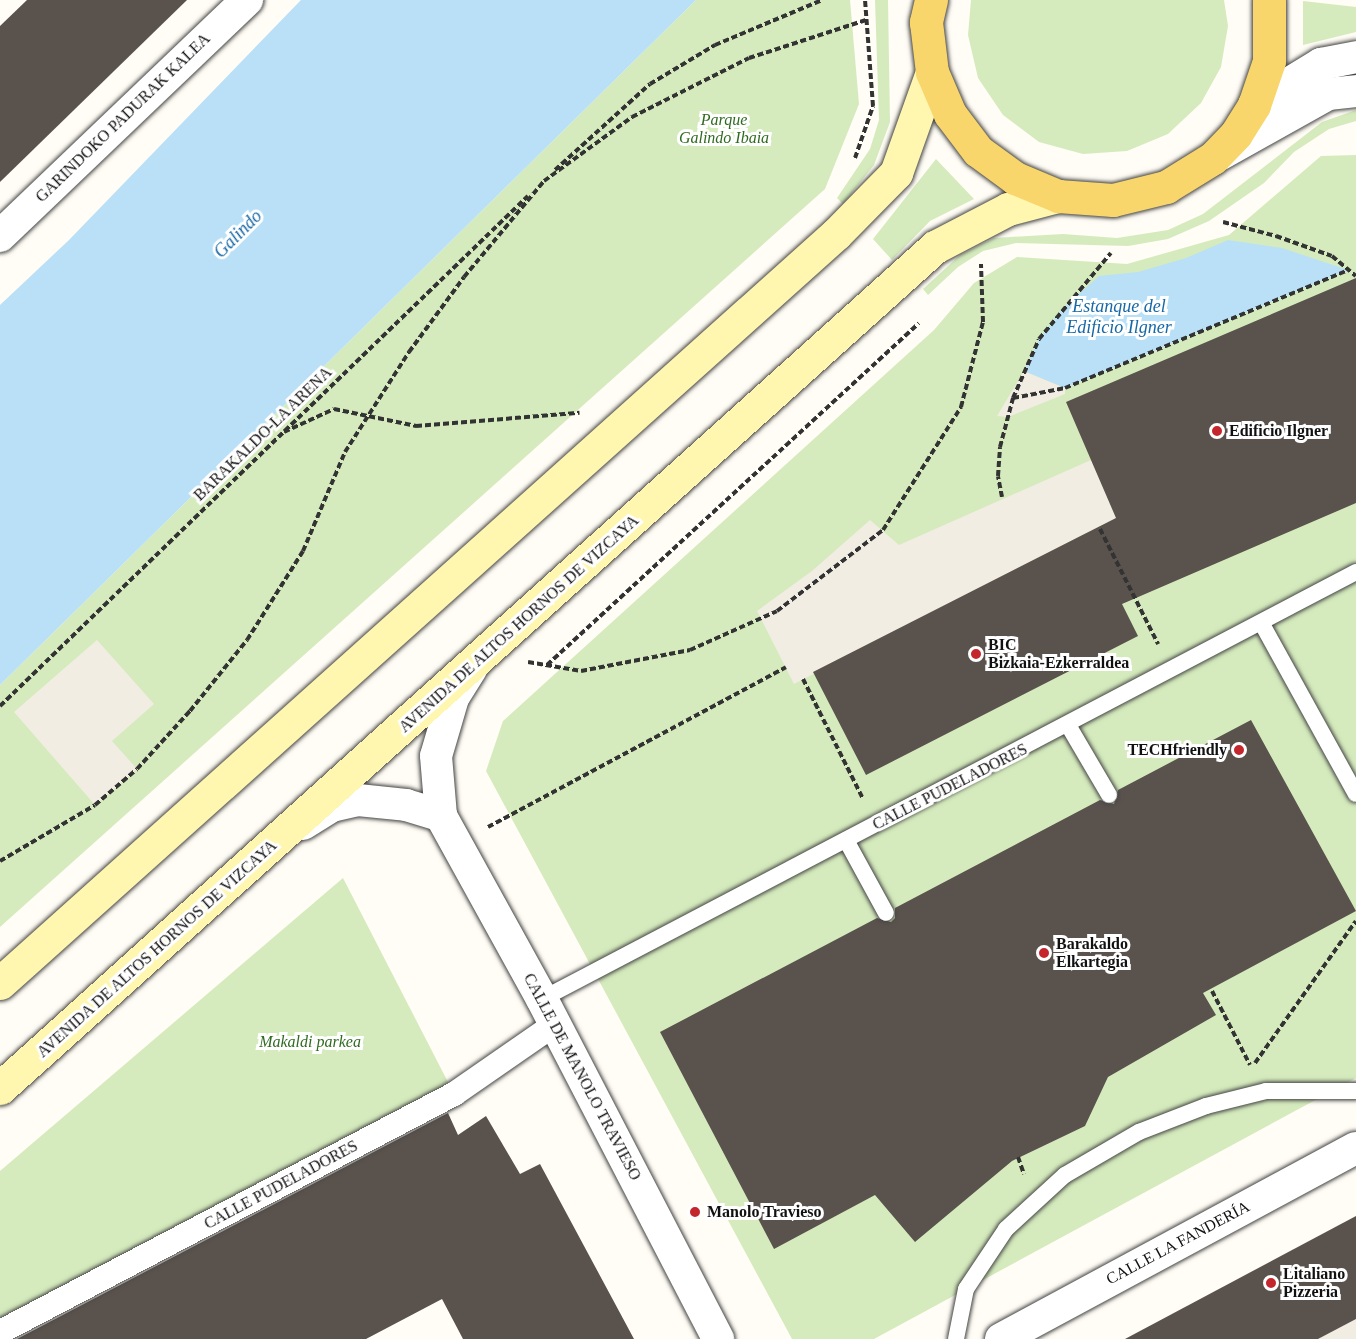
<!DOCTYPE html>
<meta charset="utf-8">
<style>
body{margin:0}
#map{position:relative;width:1356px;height:1339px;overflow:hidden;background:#fffdf5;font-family:"Times New Roman",serif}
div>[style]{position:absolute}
.green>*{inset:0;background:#d5ebbd}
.plaza>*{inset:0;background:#f1ede2}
.water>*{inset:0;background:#b9e0f7}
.building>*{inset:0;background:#5a524d}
.path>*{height:4px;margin-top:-2px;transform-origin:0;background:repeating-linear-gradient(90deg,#333 0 6px,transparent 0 9px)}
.roads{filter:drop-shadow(0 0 2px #444) drop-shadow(0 0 2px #444)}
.service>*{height:16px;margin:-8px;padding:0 8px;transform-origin:8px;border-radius:8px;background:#fff}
.pedestrian>*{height:24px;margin:-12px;padding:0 12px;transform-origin:12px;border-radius:12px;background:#fff}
.minor>*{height:32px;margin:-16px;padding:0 16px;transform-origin:16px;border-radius:16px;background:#fff}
.secondary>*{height:33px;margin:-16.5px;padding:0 16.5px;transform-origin:16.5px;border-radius:16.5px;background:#fff6b0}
.primary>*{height:33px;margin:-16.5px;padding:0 16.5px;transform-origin:16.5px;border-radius:16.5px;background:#f9d66b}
.dots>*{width:16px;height:16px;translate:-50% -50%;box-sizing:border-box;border:3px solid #fff;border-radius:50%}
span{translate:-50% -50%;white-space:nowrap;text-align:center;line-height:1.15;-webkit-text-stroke:6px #fff;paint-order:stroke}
.street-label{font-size:16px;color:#111}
.park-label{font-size:16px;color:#2f6b1f;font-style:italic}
.poi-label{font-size:16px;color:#111;font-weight:700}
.left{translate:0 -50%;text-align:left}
.right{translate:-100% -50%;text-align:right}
.water-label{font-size:18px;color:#1768a6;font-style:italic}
</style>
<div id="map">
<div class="green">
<i style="clip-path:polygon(696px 0,850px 0,859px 104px,825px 189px,0 927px,0 685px)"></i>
<i style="clip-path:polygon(875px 0,888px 0,890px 122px,874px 165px,843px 204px,837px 198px,870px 149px,879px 120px)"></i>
<i style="clip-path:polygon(971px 0,1224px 0,1228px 26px,1221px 67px,1201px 103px,1168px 134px,1127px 151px,1083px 154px,1039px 142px,1003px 115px,978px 78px,968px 35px)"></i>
<i style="clip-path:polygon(1303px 1px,1356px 7px,1356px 32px,1303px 45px)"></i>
<i style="clip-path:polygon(1356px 110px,1356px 121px,1329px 129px,1294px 152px,1264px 183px,1209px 221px,1168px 239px,1128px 246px,1016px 243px,983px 251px,958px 267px,928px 295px,923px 289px,960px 255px,994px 238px,1063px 234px,1117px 238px,1168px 230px,1203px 214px,1322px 122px)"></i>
<i style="clip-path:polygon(1356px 155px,1356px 1078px,874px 1339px,792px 1339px,486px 771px,503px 721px,934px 330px,974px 283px,1017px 257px,1127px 264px,1229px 235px,1321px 156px)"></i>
<i style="clip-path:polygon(936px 159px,974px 199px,930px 221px,892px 260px,873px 239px)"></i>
<i style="clip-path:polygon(343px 878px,450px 1086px,0 1319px,0 1171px)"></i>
</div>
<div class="plaza">
<i style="clip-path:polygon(1024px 371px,1065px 388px,1065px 394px,1008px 417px,997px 416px)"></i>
<i style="clip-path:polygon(1091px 460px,1119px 524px,1086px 533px,794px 684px,757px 611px,812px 571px,870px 520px,899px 545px)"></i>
<i style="clip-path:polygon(97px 640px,154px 704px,112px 741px,137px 769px,95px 805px,14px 712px)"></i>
<i style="clip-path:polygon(1356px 1319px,1356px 1339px,1318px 1339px)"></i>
</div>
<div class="water">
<i style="clip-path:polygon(301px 0,696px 0,0 685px,0 305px,69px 240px)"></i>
<i style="clip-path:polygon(1228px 240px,1282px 248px,1348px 270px,1065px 388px,1024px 371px,1039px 339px,1062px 309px,1099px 276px,1138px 272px,1186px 258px)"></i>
</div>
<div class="building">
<i style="clip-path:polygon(27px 0,187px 0,0 182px,0 26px)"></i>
<i style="clip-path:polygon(1356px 278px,1356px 503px,1122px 604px,1138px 636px,866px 775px,813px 672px,1116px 518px,1066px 402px)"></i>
<i style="clip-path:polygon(1251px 720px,1356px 911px,1203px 993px,1216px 1015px,1108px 1077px,1085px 1126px,1012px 1161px,915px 1242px,875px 1195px,774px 1249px,660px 1032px,877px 918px,891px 922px,895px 918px,895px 908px,1100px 800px,1114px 804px,1118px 790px)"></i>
<i style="clip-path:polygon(448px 1113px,458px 1135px,486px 1116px,520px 1174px,540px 1164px,634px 1339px,463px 1339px,442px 1299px,366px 1339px,17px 1339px)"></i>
<i style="clip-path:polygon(1356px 1216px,1356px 1319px,1318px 1339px,1125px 1339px)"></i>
</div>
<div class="path">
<i style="left:855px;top:158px;width:55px;rotate:-70.9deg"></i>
<i style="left:873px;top:106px;width:106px;rotate:-94.3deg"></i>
<i style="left:555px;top:170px;width:128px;rotate:-42.2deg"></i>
<i style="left:650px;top:84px;width:76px;rotate:-31deg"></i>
<i style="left:715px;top:45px;width:116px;rotate:-22.8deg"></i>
<i style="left:1223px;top:222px;width:55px;rotate:14.8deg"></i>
<i style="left:1276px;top:236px;width:59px;rotate:19.7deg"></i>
<i style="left:1332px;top:256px;width:31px;rotate:40deg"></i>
<i style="left:1013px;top:398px;width:64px;rotate:-66.2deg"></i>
<i style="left:1039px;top:339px;width:112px;rotate:-50.1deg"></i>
<i style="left:284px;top:432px;width:55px;rotate:-24.7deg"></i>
<i style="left:334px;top:409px;width:84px;rotate:11.7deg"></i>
<i style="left:416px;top:426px;width:164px;rotate:-4.6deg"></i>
<i style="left:1002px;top:497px;width:21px;rotate:-101deg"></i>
<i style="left:998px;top:476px;width:29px;rotate:-86deg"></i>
<i style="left:1000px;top:447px;width:51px;rotate:-75.1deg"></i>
<i style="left:1013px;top:398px;width:53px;rotate:-10.9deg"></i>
<i style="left:1065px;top:388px;width:307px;rotate:-22.6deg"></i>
<i style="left:1100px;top:529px;width:129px;rotate:63.2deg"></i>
<i style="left:528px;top:662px;width:54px;rotate:9.6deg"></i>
<i style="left:581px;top:671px;width:111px;rotate:-10.9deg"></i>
<i style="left:690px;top:650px;width:95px;rotate:-24.1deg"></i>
<i style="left:777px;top:611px;width:133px;rotate:-37.4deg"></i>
<i style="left:883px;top:530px;width:146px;rotate:-57.6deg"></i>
<i style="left:961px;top:407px;width:88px;rotate:-75.5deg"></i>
<i style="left:983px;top:322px;width:58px;rotate:-92deg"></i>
<i style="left:547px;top:665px;width:505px;rotate:-42.59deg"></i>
<i style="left:803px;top:679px;width:134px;rotate:63.4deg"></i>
<i style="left:0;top:706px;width:734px;rotate:-44.01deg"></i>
<i style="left:488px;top:827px;width:338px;rotate:-28.2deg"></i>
<i style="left:0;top:861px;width:110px;rotate:-30.5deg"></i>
<i style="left:95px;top:805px;width:55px;rotate:-40.6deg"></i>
<i style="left:137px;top:769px;width:79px;rotate:-47.6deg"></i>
<i style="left:190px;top:711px;width:91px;rotate:-51.2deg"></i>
<i style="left:247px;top:640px;width:105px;rotate:-57.8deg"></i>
<i style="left:303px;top:551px;width:108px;rotate:-67deg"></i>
<i style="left:345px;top:452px;width:119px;rotate:-57.4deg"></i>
<i style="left:409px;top:352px;width:93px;rotate:-53.7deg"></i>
<i style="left:464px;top:277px;width:125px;rotate:-50.2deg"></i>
<i style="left:544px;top:181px;width:109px;rotate:-36deg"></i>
<i style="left:632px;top:117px;width:131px;rotate:-26.8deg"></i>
<i style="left:749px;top:58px;width:123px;rotate:-18deg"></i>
<i style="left:1212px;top:991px;width:83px;rotate:62.8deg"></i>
<i style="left:1255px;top:1063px;width:174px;rotate:-54.6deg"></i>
<i style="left:1018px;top:1157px;width:18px;rotate:71deg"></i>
</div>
<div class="roads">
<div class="service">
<i style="left:1262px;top:624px;width:194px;rotate:61.1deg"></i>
<i style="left:1068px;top:725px;width:81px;rotate:59.6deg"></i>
<i style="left:846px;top:840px;width:83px;rotate:61.3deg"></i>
<i style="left:542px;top:999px;width:919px;rotate:-27.68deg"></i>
<i style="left:956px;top:1339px;width:51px;rotate:-78.7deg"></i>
<i style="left:966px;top:1289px;width:72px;rotate:-56.3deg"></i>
<i style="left:1006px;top:1229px;width:80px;rotate:-42.5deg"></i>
<i style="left:1065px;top:1175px;width:86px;rotate:-30.2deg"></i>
<i style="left:1139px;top:1132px;width:72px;rotate:-21.2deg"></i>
<i style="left:1206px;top:1106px;width:62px;rotate:-14deg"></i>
<i style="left:1266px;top:1091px;width:90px"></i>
</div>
<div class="pedestrian">
<i style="left:0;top:1332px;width:513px;rotate:-27.66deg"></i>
<i style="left:454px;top:1094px;width:123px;rotate:-34.7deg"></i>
</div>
<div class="minor">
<i style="left:1254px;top:105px;width:79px;rotate:-31.5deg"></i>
<i style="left:1321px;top:64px;width:36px;rotate:-11deg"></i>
<i style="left:1219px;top:155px;width:125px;rotate:-29.2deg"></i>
<i style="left:1328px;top:94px;width:28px;rotate:-6deg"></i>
<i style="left:0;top:236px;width:342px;rotate:-43.7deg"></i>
<i style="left:471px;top:669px;width:34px;rotate:122deg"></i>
<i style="left:453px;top:698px;width:60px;rotate:106.3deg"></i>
<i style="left:436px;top:756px;width:60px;rotate:85.2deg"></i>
<i style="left:441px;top:816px;width:209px;rotate:61.1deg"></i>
<i style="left:542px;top:999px;width:383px;rotate:62.6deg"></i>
<i style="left:303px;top:824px;width:34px;rotate:-32deg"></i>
<i style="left:332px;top:806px;width:27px;rotate:-13deg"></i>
<i style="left:358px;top:800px;width:48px;rotate:5.9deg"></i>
<i style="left:406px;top:805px;width:37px;rotate:17deg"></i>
<i style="left:1001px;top:1339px;width:403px;rotate:-28.3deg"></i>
</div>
<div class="secondary">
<i style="left:0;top:983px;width:1122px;rotate:-41.86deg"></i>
<i style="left:836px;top:234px;width:86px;rotate:-45.5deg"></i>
<i style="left:896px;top:173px;width:107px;rotate:-70.4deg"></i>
<i style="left:0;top:1088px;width:1258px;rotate:-41.97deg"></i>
<i style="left:935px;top:247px;width:82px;rotate:-27.5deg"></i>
<i style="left:1008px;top:209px;width:52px;rotate:-14.6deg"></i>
</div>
<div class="primary">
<i style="left:931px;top:0;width:23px;rotate:103deg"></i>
<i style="left:926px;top:22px;width:50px;rotate:83.2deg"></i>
<i style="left:932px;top:72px;width:46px;rotate:66.8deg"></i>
<i style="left:950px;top:114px;width:46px;rotate:52.9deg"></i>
<i style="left:978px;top:151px;width:46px;rotate:36.1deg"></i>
<i style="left:1015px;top:178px;width:47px;rotate:22.7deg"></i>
<i style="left:1058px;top:196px;width:55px;rotate:4.2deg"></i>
<i style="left:1113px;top:200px;width:55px;rotate:-13.8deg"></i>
<i style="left:1166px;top:187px;width:55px;rotate:-31.7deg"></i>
<i style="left:1213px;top:158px;width:33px;rotate:-46deg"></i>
<i style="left:1236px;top:134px;width:34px;rotate:-58deg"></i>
<i style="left:1254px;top:105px;width:46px;rotate:-71.2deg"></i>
<i style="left:1269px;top:61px;width:61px;rotate:-90deg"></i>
</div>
</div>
<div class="dots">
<i style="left:1217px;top:431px;background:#c4262e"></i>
<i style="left:976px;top:654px;background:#c4262e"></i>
<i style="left:1239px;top:750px;background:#c4262e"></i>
<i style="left:1044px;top:953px;background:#c4262e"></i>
<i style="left:695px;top:1212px;background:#c4262e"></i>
<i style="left:1271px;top:1283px;background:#c4262e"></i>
</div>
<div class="street-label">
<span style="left:123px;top:118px;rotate:-44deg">GARINDOKO PADURAK KALEA</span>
<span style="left:263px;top:434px;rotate:-44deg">BARAKALDO-LA ARENA</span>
<span style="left:519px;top:624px;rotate:-42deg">AVENIDA DE ALTOS HORNOS DE VIZCAYA</span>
<span style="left:950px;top:787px;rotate:-27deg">CALLE PUDELADORES</span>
<span style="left:157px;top:949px;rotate:-42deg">AVENIDA DE ALTOS HORNOS DE VIZCAYA</span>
<span style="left:582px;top:1077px;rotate:62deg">CALLE DE MANOLO TRAVIESO</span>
<span style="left:281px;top:1185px;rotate:-28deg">CALLE PUDELADORES</span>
<span style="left:1178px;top:1243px;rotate:-28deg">CALLE LA FANDERÍA</span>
</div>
<div class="park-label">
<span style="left:724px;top:129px">Parque<br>Galindo Ibaia</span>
<span style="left:310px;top:1042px">Makaldi parkea</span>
</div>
<div class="poi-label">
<span class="left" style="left:1229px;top:431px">Edificio Ilgner</span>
<span class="left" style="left:988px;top:654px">BIC<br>Bizkaia-Ezkerraldea</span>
<span class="right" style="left:1227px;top:750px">TECHfriendly</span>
<span class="left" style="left:1056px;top:953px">Barakaldo<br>Elkartegia</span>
<span class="left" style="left:707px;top:1212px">Manolo Travieso</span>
<span class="left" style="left:1283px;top:1283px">Litaliano<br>Pizzeria</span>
</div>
<div class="water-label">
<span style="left:238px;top:234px;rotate:-45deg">Galindo</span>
<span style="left:1119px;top:317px">Estanque del<br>Edificio Ilgner</span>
</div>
</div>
